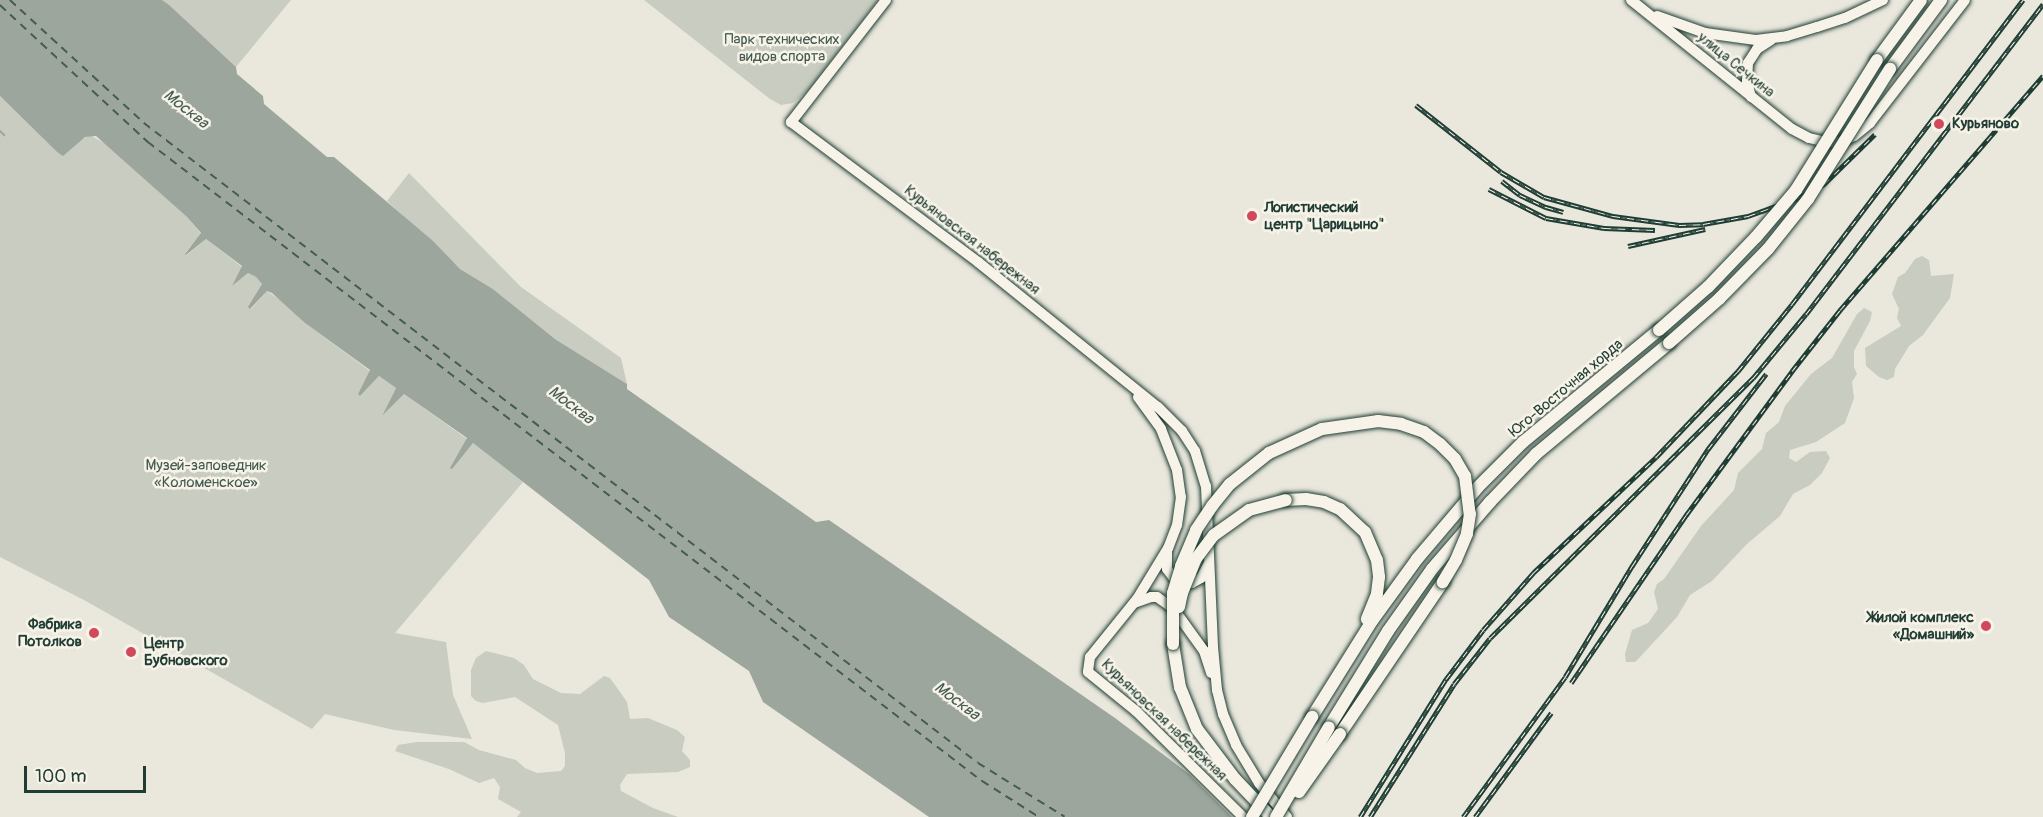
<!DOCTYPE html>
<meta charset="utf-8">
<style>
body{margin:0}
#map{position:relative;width:2043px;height:817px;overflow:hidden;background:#eae8dd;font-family:Pangolin,sans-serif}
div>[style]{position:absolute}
.green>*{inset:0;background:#c8ccc1}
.water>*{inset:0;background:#9ca69c}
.stream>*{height:2px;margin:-1px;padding:0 1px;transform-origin:1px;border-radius:1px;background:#9ca69c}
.ferry>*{height:1.5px;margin-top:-0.75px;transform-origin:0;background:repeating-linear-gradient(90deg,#445c53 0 8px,transparent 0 14px)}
.roads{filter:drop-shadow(0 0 2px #1f3d34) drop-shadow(0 0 2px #1f3d34)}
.minor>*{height:10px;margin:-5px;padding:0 5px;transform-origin:5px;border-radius:5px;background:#f7f3e8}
.major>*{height:12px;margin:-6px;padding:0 6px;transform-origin:6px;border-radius:6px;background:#f7f3e8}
.rail>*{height:4.5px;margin-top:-2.25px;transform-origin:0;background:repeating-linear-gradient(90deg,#f7f3e8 0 7px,#1f3d34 0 14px);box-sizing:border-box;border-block:2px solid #1f3d34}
.bridges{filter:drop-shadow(0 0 2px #1f3d34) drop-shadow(0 0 2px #1f3d34)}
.major-bridge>*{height:12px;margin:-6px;padding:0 6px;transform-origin:6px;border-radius:6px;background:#f7f3e8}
.dots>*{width:16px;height:16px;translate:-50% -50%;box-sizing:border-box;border:3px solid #f7f3e8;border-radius:50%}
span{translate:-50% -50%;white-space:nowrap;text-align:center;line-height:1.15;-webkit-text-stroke:5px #f7f3e8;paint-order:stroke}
.park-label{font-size:15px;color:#415a50}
.street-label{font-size:15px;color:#1f3d34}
.poi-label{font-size:15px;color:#1f3d34;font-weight:700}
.left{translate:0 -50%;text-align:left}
.right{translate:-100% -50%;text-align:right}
.water-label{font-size:16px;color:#445c53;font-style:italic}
.scale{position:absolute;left:24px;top:766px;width:122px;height:27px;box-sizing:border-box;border:3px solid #1f3d34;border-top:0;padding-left:8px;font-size:18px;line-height:21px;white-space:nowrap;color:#1f3d34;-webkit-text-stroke:4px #f7f3e8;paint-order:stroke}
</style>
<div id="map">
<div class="green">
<i style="clip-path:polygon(162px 0,291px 0,236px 67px)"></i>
<i style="clip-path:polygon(644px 0,878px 0,809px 90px,793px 103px,781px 105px,770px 99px)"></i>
<i style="clip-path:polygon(0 96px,57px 152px,90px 135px,106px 144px,187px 217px,201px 234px,185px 253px,187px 255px,206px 239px,242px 267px,232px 286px,248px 273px,256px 277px,262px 284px,249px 307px,251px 309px,267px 291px,286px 304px,305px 323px,370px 371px,358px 394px,360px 396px,379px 376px,396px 388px,382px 416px,404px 394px,467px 439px,451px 468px,473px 443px,523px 482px,395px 633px,446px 642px,453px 695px,472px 739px,394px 730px,325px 714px,312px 729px,84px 600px,0 557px)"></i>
<i style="clip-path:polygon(409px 173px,521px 287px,621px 358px,627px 384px,555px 339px,493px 289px,460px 269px,387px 201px)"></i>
<i style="clip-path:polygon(1922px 256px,1929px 260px,1931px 276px,1954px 274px,1950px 298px,1923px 335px,1909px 346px,1895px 369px,1894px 377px,1887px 380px,1879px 377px,1866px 366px,1865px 348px,1901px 326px,1897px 318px,1899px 309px,1892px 294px,1898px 277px,1905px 273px,1915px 259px)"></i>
<i style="clip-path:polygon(1864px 308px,1872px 312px,1870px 321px,1854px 351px,1854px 367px,1857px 374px,1852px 382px,1854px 398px,1845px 423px,1816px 442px,1790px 450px,1789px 458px,1796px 462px,1810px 452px,1826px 451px,1830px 458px,1822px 473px,1810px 485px,1793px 494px,1780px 516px,1747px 544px,1712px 581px,1690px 595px,1677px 617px,1641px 656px,1635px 662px,1626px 662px,1625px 654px,1632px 630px,1648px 623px,1658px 609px,1654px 592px,1657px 584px,1664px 579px,1701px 526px,1734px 490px,1738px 473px,1762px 449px,1766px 433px,1779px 422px,1785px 406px,1811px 374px,1832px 358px,1857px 314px)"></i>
<i style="clip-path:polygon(486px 651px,514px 658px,524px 665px,533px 679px,561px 693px,580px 694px,604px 676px,610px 678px,627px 702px,630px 719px,648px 718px,677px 730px,685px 737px,682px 751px,690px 760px,690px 767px,678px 772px,627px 774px,620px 785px,621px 791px,653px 808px,678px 817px,517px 817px,521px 812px,498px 799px,500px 787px,494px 778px,479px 783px,449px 769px,395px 751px,398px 745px,417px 742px,464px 742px,479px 750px,516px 760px,525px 768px,537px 773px,561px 771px,565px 766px,565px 753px,558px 725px,515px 697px,483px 703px,476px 701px,471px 696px,471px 670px,476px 658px)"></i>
</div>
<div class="water">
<i style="clip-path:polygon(0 0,162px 0,169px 5px,236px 67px,237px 74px,263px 96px,264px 104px,327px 157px,334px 157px,433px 241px,460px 269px,493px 289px,555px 339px,627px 384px,627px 389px,816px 522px,829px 520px,1115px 718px,1189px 774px,1232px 817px,929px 817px,763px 702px,749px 671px,669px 617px,649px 580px,473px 443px,452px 469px,450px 468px,467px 438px,404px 394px,382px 416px,396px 388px,379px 376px,360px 396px,358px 394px,370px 370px,305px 323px,272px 293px,267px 291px,250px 309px,248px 307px,262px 284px,256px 277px,248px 273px,232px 286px,242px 266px,206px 239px,186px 255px,185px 254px,201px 233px,187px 217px,96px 136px,85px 137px,63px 156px,57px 152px,0 96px)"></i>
</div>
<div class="stream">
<i style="left:0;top:131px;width:6px;rotate:45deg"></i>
</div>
<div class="ferry">
<i style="left:10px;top:0;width:182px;rotate:42.5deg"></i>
<i style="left:144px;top:123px;width:1051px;rotate:37.5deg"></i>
<i style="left:978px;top:763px;width:102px;rotate:31.8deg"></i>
<i style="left:0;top:5px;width:202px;rotate:42.8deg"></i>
<i style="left:148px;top:142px;width:1051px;rotate:37.46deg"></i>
<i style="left:982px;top:781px;width:67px;rotate:32.3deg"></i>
</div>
<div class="roads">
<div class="minor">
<i style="left:886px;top:0;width:155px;rotate:127.9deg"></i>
<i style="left:791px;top:122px;width:234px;rotate:36.8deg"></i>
<i style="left:978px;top:262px;width:231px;rotate:38.9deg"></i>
<i style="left:1158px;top:407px;width:34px;rotate:45deg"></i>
<i style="left:1182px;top:431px;width:24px;rotate:57deg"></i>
<i style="left:1195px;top:451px;width:37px;rotate:73deg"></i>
<i style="left:1206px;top:486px;width:161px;rotate:87.5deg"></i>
<i style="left:1213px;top:647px;width:43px;rotate:84.7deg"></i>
<i style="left:1217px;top:690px;width:25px;rotate:76deg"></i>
<i style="left:1223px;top:714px;width:34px;rotate:67deg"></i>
<i style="left:1236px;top:745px;width:44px;rotate:58.8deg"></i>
<i style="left:1259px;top:783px;width:44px;rotate:50.5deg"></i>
<i style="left:1631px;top:0;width:206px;rotate:38.7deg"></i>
<i style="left:1792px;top:129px;width:19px;rotate:28deg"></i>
<i style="left:1809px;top:138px;width:18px;rotate:13deg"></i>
<i style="left:1827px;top:142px;width:12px"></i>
<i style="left:1839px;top:142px;width:16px;rotate:-22deg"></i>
<i style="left:1854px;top:136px;width:21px;rotate:-39deg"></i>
<i style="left:1870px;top:123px;width:155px;rotate:-52.3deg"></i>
<i style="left:1657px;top:16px;width:51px;rotate:19.5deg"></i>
<i style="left:1705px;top:33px;width:51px;rotate:7.8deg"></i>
<i style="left:1756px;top:40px;width:31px;rotate:-7deg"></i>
<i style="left:1787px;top:36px;width:31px;rotate:-17deg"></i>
<i style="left:1817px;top:27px;width:29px;rotate:-18deg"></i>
<i style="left:1845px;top:18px;width:42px;rotate:-25.3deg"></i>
<i style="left:1751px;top:97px;width:16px;rotate:-105deg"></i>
<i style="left:1747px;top:82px;width:19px;rotate:-87deg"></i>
<i style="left:1748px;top:63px;width:17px;rotate:-57deg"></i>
<i style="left:1757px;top:49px;width:17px;rotate:-33deg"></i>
<i style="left:1138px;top:397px;width:39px;rotate:54deg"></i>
<i style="left:1161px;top:429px;width:44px;rotate:68.7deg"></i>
<i style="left:1177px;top:470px;width:27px;rotate:82deg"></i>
<i style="left:1181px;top:497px;width:28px;rotate:98deg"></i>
<i style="left:1177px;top:525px;width:25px;rotate:111deg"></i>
<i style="left:1168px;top:548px;width:60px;rotate:121.3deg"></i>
<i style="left:1137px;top:599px;width:75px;rotate:129deg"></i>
<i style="left:1090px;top:657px;width:15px;rotate:98deg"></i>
<i style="left:1088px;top:672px;width:62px;rotate:39.1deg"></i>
<i style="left:1136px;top:711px;width:151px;rotate:44.7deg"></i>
<i style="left:1167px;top:552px;width:17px;rotate:90deg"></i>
<i style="left:1167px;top:569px;width:10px;rotate:53deg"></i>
<i style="left:1173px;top:577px;width:10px;rotate:29deg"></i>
<i style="left:1182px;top:582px;width:10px;rotate:6deg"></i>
<i style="left:1192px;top:583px;width:10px;rotate:-29deg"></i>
<i style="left:1201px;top:578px;width:15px;rotate:-62deg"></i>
<i style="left:1134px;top:603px;width:18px;rotate:-19deg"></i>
<i style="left:1151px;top:597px;width:6px"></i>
<i style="left:1157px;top:597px;width:19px;rotate:35deg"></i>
<i style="left:1173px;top:608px;width:53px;rotate:54.2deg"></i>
<i style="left:1204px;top:651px;width:23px;rotate:72deg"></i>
</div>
<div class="major">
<i style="left:1877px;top:60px;width:74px;rotate:-53.7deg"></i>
<i style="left:1890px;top:69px;width:86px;rotate:-53.5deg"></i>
<i style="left:1286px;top:500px;width:20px;rotate:-3deg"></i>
<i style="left:1306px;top:499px;width:18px;rotate:9deg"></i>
<i style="left:1324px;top:502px;width:17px;rotate:24deg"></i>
<i style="left:1340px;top:509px;width:34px;rotate:43deg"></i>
<i style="left:1365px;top:532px;width:30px;rotate:67deg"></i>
<i style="left:1377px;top:560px;width:17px;rotate:83deg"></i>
<i style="left:1379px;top:577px;width:17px;rotate:97deg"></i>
<i style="left:1377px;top:594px;width:27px;rotate:112deg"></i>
<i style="left:1173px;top:644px;width:44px;rotate:80.8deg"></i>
<i style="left:1180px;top:687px;width:45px;rotate:68deg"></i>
<i style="left:1197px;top:729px;width:63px;rotate:52.8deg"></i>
<i style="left:1235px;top:779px;width:52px;rotate:46.5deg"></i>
<i style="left:1312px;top:717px;width:113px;rotate:-58deg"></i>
<i style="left:1372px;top:621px;width:77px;rotate:-54deg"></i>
<i style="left:1417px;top:559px;width:94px;rotate:-49.7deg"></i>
<i style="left:1478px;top:487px;width:64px;rotate:-45deg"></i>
<i style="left:1523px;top:442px;width:176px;rotate:-39.5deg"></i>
<i style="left:1329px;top:727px;width:113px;rotate:-58.4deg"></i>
<i style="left:1388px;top:631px;width:76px;rotate:-54.6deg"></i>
<i style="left:1432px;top:569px;width:89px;rotate:-49.1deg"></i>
<i style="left:1490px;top:502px;width:66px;rotate:-46.2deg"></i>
<i style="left:1536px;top:454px;width:173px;rotate:-39.8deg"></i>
<i style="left:1340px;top:734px;width:184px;rotate:-55.9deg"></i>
</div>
</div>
<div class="rail">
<i style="left:1416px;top:105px;width:108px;rotate:38.2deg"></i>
<i style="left:1501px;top:172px;width:50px;rotate:30.2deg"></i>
<i style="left:1544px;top:197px;width:72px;rotate:15.4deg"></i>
<i style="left:1613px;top:216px;width:67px;rotate:7.8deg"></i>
<i style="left:1679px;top:225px;width:24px;rotate:-2deg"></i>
<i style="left:1703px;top:224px;width:46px;rotate:-10.1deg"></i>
<i style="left:1748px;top:216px;width:53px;rotate:-19.8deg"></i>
<i style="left:1798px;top:198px;width:30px;rotate:-28deg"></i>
<i style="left:1824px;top:184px;width:71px;rotate:-44.4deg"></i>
<i style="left:1502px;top:181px;width:23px;rotate:38deg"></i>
<i style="left:1520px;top:195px;width:29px;rotate:25deg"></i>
<i style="left:1546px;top:207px;width:18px;rotate:16deg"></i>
<i style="left:1489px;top:189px;width:64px;rotate:27deg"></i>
<i style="left:1546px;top:218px;width:59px;rotate:9.8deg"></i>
<i style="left:1604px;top:228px;width:51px;rotate:2.2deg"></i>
<i style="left:1628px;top:246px;width:79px;rotate:-12.4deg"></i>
<i style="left:1571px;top:683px;width:204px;rotate:-55.6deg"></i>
<i style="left:1686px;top:515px;width:179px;rotate:-53.6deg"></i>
<i style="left:1792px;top:371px;width:78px;rotate:-51.8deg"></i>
<i style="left:1840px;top:310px;width:310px;rotate:-49.1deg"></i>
<i style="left:1360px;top:817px;width:163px;rotate:-58.1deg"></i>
<i style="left:1446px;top:679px;width:61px;rotate:-52.9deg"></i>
<i style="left:1483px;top:630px;width:76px;rotate:-48.7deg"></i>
<i style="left:1533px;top:573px;width:169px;rotate:-43.3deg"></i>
<i style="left:1656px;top:457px;width:119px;rotate:-46.4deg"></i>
<i style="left:1738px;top:371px;width:86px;rotate:-51.1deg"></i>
<i style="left:1792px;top:304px;width:382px;rotate:-52.8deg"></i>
<i style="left:1370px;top:817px;width:157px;rotate:-57.7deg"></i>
<i style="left:1454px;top:684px;width:58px;rotate:-52deg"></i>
<i style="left:1490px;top:638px;width:370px;rotate:-44.7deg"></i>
<i style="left:1753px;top:378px;width:83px;rotate:-50.4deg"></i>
<i style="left:1806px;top:314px;width:390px;rotate:-52.6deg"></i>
<i style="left:1463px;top:817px;width:173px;rotate:-53.9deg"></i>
<i style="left:1565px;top:677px;width:130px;rotate:-58.9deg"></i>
<i style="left:1632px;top:566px;width:140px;rotate:-57deg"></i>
<i style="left:1708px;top:449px;width:95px;rotate:-52.3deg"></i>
<i style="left:1475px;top:817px;width:129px;rotate:-53.8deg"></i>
</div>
<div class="bridges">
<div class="major-bridge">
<i style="left:1659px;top:330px;width:65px;rotate:-41.3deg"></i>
<i style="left:1708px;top:287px;width:69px;rotate:-46.2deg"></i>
<i style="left:1756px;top:237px;width:62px;rotate:-49.6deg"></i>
<i style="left:1796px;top:190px;width:153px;rotate:-58.1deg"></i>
<i style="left:1669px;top:343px;width:67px;rotate:-41.3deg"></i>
<i style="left:1719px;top:299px;width:70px;rotate:-45.6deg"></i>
<i style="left:1768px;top:249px;width:64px;rotate:-51.3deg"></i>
<i style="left:1808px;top:199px;width:154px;rotate:-57.8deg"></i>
<i style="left:1179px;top:607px;width:14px;rotate:-78deg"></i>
<i style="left:1182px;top:593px;width:35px;rotate:-68deg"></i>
<i style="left:1195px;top:560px;width:31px;rotate:-53deg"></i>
<i style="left:1214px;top:535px;width:43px;rotate:-35.5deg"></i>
<i style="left:1249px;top:510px;width:38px;rotate:-15deg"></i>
<i style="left:1173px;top:644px;width:51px;rotate:-90deg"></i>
<i style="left:1173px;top:593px;width:28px;rotate:-73deg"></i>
<i style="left:1181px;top:566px;width:39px;rotate:-67deg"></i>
<i style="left:1196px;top:530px;width:29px;rotate:-56deg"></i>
<i style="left:1212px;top:506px;width:28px;rotate:-51deg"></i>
<i style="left:1230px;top:484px;width:50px;rotate:-38.5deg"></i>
<i style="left:1269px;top:453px;width:58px;rotate:-24.4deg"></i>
<i style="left:1322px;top:429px;width:57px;rotate:-8.1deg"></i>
<i style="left:1378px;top:421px;width:23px;rotate:7deg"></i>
<i style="left:1401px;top:424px;width:24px;rotate:19deg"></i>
<i style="left:1424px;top:432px;width:20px;rotate:37deg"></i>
<i style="left:1440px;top:444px;width:21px;rotate:45deg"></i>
<i style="left:1455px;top:459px;width:20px;rotate:60deg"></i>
<i style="left:1465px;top:476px;width:38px;rotate:83deg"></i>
<i style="left:1470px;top:514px;width:20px;rotate:99deg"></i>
<i style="left:1467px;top:534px;width:28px;rotate:113deg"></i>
<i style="left:1456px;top:560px;width:26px;rotate:121deg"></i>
<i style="left:1299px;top:792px;width:71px;rotate:-54.7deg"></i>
<i style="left:1252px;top:817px;width:117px;rotate:-59deg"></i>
<i style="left:1276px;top:817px;width:104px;rotate:-59.5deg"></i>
</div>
</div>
<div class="dots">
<i style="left:1939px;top:124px;background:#d1495b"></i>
<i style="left:1252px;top:216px;background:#d1495b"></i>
<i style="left:1986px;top:626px;background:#d1495b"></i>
<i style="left:94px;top:633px;background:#d1495b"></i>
<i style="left:131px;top:652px;background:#d1495b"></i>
</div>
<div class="park-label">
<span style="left:782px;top:48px">Парк технических<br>видов спорта</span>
<span style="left:206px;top:474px">Музей-заповедник<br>«Коломенское»</span>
</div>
<div class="street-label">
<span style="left:1736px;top:65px;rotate:39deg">улица Сечкина</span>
<span style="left:972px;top:240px;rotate:38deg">Курьяновская набережная</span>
<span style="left:1566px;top:388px;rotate:-40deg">Юго-Восточная хорда</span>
<span style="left:1164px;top:720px;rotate:44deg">Курьяновская набережная</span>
</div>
<div class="poi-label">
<span class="left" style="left:1952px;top:124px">Курьяново</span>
<span class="left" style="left:1264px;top:216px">Логистический<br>центр "Царицыно"</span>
<span class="right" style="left:1974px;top:626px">Жилой комплекс<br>«Домашний»</span>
<span class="right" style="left:82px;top:633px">Фабрика<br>Потолков</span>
<span class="left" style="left:144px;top:652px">Центр<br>Бубновского</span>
</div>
<div class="water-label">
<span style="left:186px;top:109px;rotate:38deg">Москва</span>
<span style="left:571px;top:405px;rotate:37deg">Москва</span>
<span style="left:957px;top:701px;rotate:37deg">Москва</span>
</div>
<div class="scale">100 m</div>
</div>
